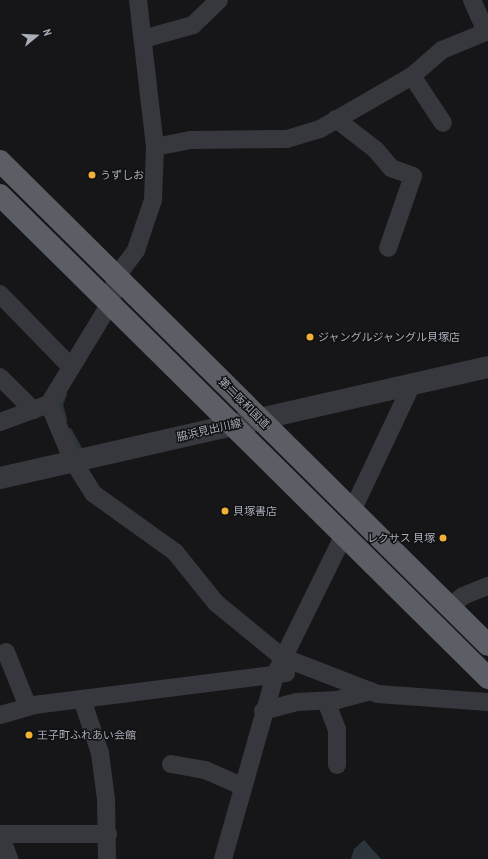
<!DOCTYPE html>
<meta charset="utf-8">
<style>
body{margin:0}
#map{position:relative;width:488px;height:859px;overflow:hidden;background:#161618;font-family:"PT Sans Narrow","Noto Sans JP",sans-serif}
div>[style]{position:absolute}
.water>*{inset:0;background:#2c353c}
.stream>*{height:5px;margin:-2.5px;padding:0 2.5px;transform-origin:2.5px;border-radius:2.5px;background:#2c353c}
.minor>*{height:18px;margin:-9px;padding:0 9px;transform-origin:9px;border-radius:9px;background:#37383d}
.tertiary>*{height:22px;margin:-11px;padding:0 11px;transform-origin:11px;border-radius:11px;background:#37383d}
.trunk>*{height:22px;margin:-11px;padding:0 11px;transform-origin:11px;border-radius:11px;background:#5b5e65}
.dots>*{width:11px;height:11px;translate:-50% -50%;box-sizing:border-box;border:2px solid #111113;border-radius:50%}
span{translate:-50% -50%;white-space:nowrap;text-align:center;line-height:1.15;-webkit-text-stroke:3px #111113;paint-order:stroke}
.poi-label{font-size:11px;color:#a8adb8}
.left{translate:0 -50%;text-align:left}
.right{translate:-100% -50%;text-align:right}
.street-label{font-size:11px;color:#a8adb8}
.north{position:absolute;left:16px;top:16px;width:40px;height:40px;-webkit-text-stroke:3px #111113;paint-order:stroke;rotate:72deg;font-size:11px;font-weight:700;line-height:16px;text-align:center;color:#a8adb8}
.north::after{content:'';display:block;margin:auto;width:14px;height:18px;background:#a8adb8;clip-path:polygon(50% 0,100% 100%,50% 72%,0 100%)}
</style>
<div id="map">
<div class="water">
<i style="clip-path:polygon(364px 840px,381px 859px,351px 859px,354px 849px)"></i>
</div>
<div class="stream">
<i style="left:64px;top:394px;width:11px;rotate:112deg"></i>
<i style="left:60px;top:404px;width:16px;rotate:75deg"></i>
<i style="left:69px;top:430px;width:23px;rotate:61deg"></i>
</div>
<div class="minor">
<i style="left:472px;top:0;width:35px;rotate:66deg"></i>
<i style="left:143px;top:39px;width:52px;rotate:-15.6deg"></i>
<i style="left:193px;top:25px;width:36px;rotate:-44deg"></i>
<i style="left:412px;top:76px;width:56px;rotate:56.6deg"></i>
<i style="left:336px;top:119px;width:51px;rotate:37.8deg"></i>
<i style="left:376px;top:150px;width:23px;rotate:50deg"></i>
<i style="left:391px;top:168px;width:23px;rotate:20deg"></i>
<i style="left:413px;top:176px;width:76px;rotate:109.1deg"></i>
<i style="left:155px;top:147px;width:37px;rotate:-11deg"></i>
<i style="left:191px;top:140px;width:96px;rotate:-0.6deg"></i>
<i style="left:287px;top:139px;width:34px;rotate:-17deg"></i>
<i style="left:320px;top:129px;width:106px;rotate:-29.9deg"></i>
<i style="left:412px;top:76px;width:40px;rotate:-41deg"></i>
<i style="left:442px;top:50px;width:50px;rotate:-22.4deg"></i>
<i style="left:0;top:294px;width:102px;rotate:45.8deg"></i>
<i style="left:0;top:377px;width:47px;rotate:45deg"></i>
<i style="left:49px;top:404px;width:62px;rotate:67.2deg"></i>
<i style="left:73px;top:461px;width:39px;rotate:58deg"></i>
<i style="left:94px;top:494px;width:100px;rotate:35.6deg"></i>
<i style="left:175px;top:552px;width:65px;rotate:51.2deg"></i>
<i style="left:216px;top:603px;width:85px;rotate:39.3deg"></i>
<i style="left:282px;top:657px;width:103px;rotate:21.1deg"></i>
<i style="left:378px;top:694px;width:110px;rotate:4.2deg"></i>
<i style="left:0;top:422px;width:52px;rotate:-20.2deg"></i>
<i style="left:49px;top:404px;width:119px;rotate:-58.7deg"></i>
<i style="left:111px;top:302px;width:25px;rotate:-79deg"></i>
<i style="left:116px;top:277px;width:34px;rotate:-53deg"></i>
<i style="left:136px;top:250px;width:53px;rotate:-71.2deg"></i>
<i style="left:153px;top:200px;width:53px;rotate:-87.8deg"></i>
<i style="left:155px;top:147px;width:148px;rotate:-96.6deg"></i>
<i style="left:353px;top:509px;width:138px;rotate:-64.7deg"></i>
<i style="left:449px;top:607px;width:18px;rotate:-38deg"></i>
<i style="left:463px;top:596px;width:27px;rotate:-22deg"></i>
<i style="left:6px;top:652px;width:59px;rotate:68.2deg"></i>
<i style="left:82px;top:699px;width:57px;rotate:71.6deg"></i>
<i style="left:100px;top:753px;width:46px;rotate:82.6deg"></i>
<i style="left:106px;top:799px;width:60px;rotate:89deg"></i>
<i style="left:326px;top:701px;width:30px;rotate:69deg"></i>
<i style="left:337px;top:729px;width:36px;rotate:90deg"></i>
<i style="left:263px;top:711px;width:35px;rotate:-15deg"></i>
<i style="left:297px;top:702px;width:40px;rotate:-2.9deg"></i>
<i style="left:337px;top:700px;width:35px;rotate:-15deg"></i>
<i style="left:0;top:715px;width:35px;rotate:-16deg"></i>
<i style="left:34px;top:705px;width:254px;rotate:-7.2deg"></i>
<i style="left:171px;top:764px;width:35px;rotate:10deg"></i>
<i style="left:205px;top:770px;width:40px;rotate:23.4deg"></i>
<i style="left:0;top:834px;width:108px"></i>
<i style="left:0;top:835px;width:26px;rotate:69deg"></i>
<i style="left:223px;top:859px;width:191px;rotate:-74.2deg"></i>
<i style="left:275px;top:675px;width:156px;rotate:-63.8deg"></i>
</div>
<div class="tertiary">
<i style="left:0;top:478px;width:500px;rotate:-12.81deg"></i>
</div>
<div class="trunk">
<i style="left:0;top:161px;width:687px;rotate:44.76deg"></i>
<i style="left:0;top:195px;width:687px;rotate:44.7deg"></i>
</div>
<div class="dots">
<i style="left:92px;top:175px;background:#f2b134"></i>
<i style="left:310px;top:337px;background:#f2b134"></i>
<i style="left:225px;top:511px;background:#f2b134"></i>
<i style="left:443px;top:538px;background:#f2b134"></i>
<i style="left:29px;top:735px;background:#f2b134"></i>
</div>
<div class="poi-label">
<span class="left" style="left:100px;top:175px">うずしお</span>
<span class="left" style="left:318px;top:337px">ジャングルジャングル貝塚店</span>
<span class="left" style="left:233px;top:511px">貝塚書店</span>
<span class="right" style="left:435px;top:538px">レクサス 貝塚</span>
<span class="left" style="left:37px;top:735px">王子町ふれあい会館</span>
</div>
<div class="street-label">
<span style="left:244px;top:403px;rotate:45deg">第二阪和国道</span>
<span style="left:209px;top:430px;rotate:-13deg">脇浜見出川線</span>
</div>
<div class="north">N</div>
</div>
